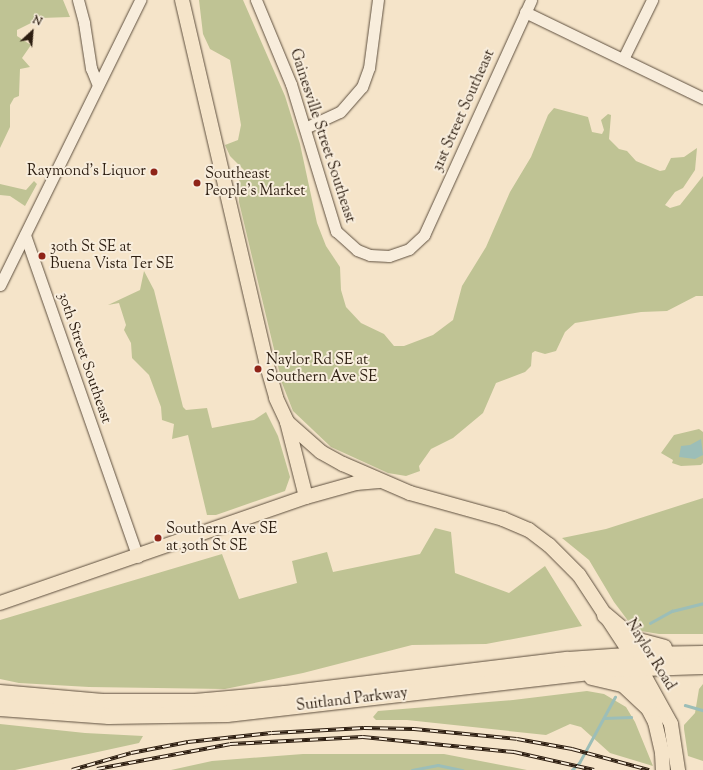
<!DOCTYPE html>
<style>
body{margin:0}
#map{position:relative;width:703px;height:770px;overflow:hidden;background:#f5e4c9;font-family:"Sorts Mill Goudy",serif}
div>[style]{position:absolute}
.green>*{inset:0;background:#bfc394}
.water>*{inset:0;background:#9cbeb8}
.stream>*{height:2.5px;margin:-1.25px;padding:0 1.25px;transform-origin:1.25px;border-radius:1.25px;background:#9cbeb8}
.roads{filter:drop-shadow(0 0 1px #5e4f3e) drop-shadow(0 0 1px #5e4f3e)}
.minor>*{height:11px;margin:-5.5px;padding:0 5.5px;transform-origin:5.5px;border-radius:5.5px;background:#f8eddc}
.major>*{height:14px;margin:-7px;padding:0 7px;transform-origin:7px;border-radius:7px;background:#f5e4c9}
.highway>*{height:16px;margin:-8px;padding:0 8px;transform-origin:8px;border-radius:8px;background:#f5e4c9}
.rail>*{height:4px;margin-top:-2px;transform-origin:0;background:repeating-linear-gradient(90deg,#f8eddc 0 8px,#2c1d10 0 16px);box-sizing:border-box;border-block:1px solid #2c1d10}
.dots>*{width:11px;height:11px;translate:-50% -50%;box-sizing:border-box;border:2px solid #f8eddc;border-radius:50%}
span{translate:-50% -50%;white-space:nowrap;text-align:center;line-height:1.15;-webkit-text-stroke:4px #f8eddc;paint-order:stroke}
.street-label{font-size:15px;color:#2c1d10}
.poi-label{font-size:15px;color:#2c1d10}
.right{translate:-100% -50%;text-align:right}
.left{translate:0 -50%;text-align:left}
.north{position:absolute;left:12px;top:12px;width:40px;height:40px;-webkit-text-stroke:3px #f8eddc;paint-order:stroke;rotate:26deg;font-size:11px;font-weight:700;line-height:16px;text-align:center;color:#2c1d10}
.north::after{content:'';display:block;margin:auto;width:14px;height:18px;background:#2c1d10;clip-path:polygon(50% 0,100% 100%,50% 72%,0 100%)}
</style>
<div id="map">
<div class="green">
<i style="clip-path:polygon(0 0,63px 0,70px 17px,41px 18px,17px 30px,17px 36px,31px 45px,22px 58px,30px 67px,20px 69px,19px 96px,14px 98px,10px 105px,10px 127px,0 148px)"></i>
<i style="clip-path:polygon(199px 0,243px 0,285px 96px,300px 144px,317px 223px,326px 246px,340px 267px,341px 290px,346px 307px,361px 323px,384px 334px,394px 346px,404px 346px,433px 335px,453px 320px,462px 286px,486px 247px,510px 192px,531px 157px,548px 115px,554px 108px,588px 117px,592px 132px,602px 134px,604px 130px,601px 120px,608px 114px,611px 115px,609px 139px,619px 149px,627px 151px,636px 161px,660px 171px,665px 170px,671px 158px,684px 157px,697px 148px,695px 170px,683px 188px,675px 192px,665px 205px,670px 208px,680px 205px,703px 176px,703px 296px,696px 296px,667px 311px,641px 312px,575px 323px,565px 332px,556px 351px,545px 354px,535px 351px,532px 353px,531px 366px,525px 372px,496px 383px,483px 413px,453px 438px,431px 449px,419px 466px,420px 471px,406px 476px,388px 473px,331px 447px,293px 411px,282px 383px,239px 202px,239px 176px,244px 170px,230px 156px,225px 145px,238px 140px,241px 125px,230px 60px,210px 49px,203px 34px)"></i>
<i style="clip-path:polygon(34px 181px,37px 184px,25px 206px,10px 196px,0 195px,0 184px,26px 190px)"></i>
<i style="clip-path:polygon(144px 271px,154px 290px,183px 407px,186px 410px,207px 408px,212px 428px,254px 420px,266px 412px,278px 436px,290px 477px,285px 491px,216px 515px,207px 515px,188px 435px,172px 439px,174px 424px,162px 420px,161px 407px,149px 375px,132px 358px,131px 343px,124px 330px,126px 325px,119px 303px,108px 305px,140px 290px)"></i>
<i style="clip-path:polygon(699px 429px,703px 432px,703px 463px,701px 465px,681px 466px,672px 463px,673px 460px,661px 453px,674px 435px)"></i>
<i style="clip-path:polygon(703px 498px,703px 634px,659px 634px,635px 630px,614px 602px,589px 560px,562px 538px,606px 529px)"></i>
<i style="clip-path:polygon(435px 528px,451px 532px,455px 573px,509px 593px,545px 566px,582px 626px,486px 644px,412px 645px,303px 673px,225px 689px,89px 687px,19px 683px,0 679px,0 620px,222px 554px,239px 599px,297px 583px,292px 561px,327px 552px,333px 572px,420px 554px)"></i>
<i style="clip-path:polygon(703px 684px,703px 761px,688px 756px,684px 729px,684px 725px,695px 713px,699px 689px)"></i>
<i style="clip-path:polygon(587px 691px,604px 694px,626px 707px,635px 722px,653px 766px,610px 753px,581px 727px,570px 724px,546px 735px,407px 720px,376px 720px,373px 717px,378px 711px,513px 700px)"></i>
<i style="clip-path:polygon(0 724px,85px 733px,143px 736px,139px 743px,15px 770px,0 770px)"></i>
<i style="clip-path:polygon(303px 754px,444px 754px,527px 770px,171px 770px,212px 761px)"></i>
</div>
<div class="water">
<i style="clip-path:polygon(701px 439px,703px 455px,695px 459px,679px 457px,681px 446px,690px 445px)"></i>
</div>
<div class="stream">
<i style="left:650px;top:623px;width:25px;rotate:-29deg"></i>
<i style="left:672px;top:611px;width:32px;rotate:-14deg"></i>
<i style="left:685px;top:705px;width:19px;rotate:16deg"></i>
<i style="left:604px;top:718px;width:27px;rotate:-2deg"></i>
<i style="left:412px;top:770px;width:26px;rotate:-11deg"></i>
<i style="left:438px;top:765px;width:25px;rotate:12deg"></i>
<i style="left:572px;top:770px;width:10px;rotate:-45deg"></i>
<i style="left:579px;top:763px;width:75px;rotate:-61.4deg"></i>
</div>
<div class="roads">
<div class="minor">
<i style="left:78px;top:0;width:24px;rotate:75deg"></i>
<i style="left:84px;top:23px;width:46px;rotate:81.2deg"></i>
<i style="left:91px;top:68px;width:18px;rotate:68deg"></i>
<i style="left:256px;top:0;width:91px;rotate:67.4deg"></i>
<i style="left:291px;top:84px;width:154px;rotate:73deg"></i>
<i style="left:336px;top:231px;width:28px;rotate:42deg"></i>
<i style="left:357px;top:250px;width:14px;rotate:21deg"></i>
<i style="left:370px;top:255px;width:19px;rotate:3deg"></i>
<i style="left:389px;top:256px;width:21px;rotate:-19deg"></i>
<i style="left:409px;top:249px;width:21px;rotate:-43deg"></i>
<i style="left:424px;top:235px;width:258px;rotate:-65.5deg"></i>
<i style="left:525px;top:12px;width:198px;rotate:25.8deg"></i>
<i style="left:623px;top:59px;width:66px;rotate:-63.8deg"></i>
<i style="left:305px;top:128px;width:38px;rotate:-25deg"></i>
<i style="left:340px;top:112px;width:33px;rotate:-49deg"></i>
<i style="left:362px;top:87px;width:20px;rotate:-70deg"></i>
<i style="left:369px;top:68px;width:69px;rotate:-82.5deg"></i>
<i style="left:25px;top:235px;width:341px;rotate:70.7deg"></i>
<i style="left:0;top:285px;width:318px;rotate:-63.8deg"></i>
</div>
<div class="major">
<i style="left:182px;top:0;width:372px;rotate:76.9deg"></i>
<i style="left:266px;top:362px;width:37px;rotate:74deg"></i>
<i style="left:276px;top:398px;width:26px;rotate:65deg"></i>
<i style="left:287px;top:422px;width:77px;rotate:75.8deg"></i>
<i style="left:287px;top:422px;width:45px;rotate:41.4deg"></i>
<i style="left:321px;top:452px;width:25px;rotate:29deg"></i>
<i style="left:343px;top:464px;width:73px;rotate:23.4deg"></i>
<i style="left:410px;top:493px;width:97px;rotate:15.6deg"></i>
<i style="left:503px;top:519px;width:28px;rotate:23deg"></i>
<i style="left:529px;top:530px;width:25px;rotate:37deg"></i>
<i style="left:549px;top:545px;width:42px;rotate:45deg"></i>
<i style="left:579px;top:575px;width:111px;rotate:56.7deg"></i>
<i style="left:640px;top:668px;width:64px;rotate:61deg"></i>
<i style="left:671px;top:724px;width:47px;rotate:81.3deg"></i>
<i style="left:0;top:603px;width:324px;rotate:-19.1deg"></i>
<i style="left:306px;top:497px;width:52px;rotate:-15.6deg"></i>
<i style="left:356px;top:483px;width:23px;rotate:-5deg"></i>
<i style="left:623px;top:660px;width:70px;rotate:62.7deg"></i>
<i style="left:655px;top:722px;width:32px;rotate:77deg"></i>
<i style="left:662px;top:753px;width:17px;rotate:87deg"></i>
</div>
<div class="highway">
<i style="left:605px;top:615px;width:39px;rotate:40deg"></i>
<i style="left:635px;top:640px;width:30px;rotate:15deg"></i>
<i style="left:592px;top:677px;width:32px;rotate:13deg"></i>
<i style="left:623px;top:684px;width:35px;rotate:43deg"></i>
<i style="left:0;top:693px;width:103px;rotate:5deg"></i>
<i style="left:103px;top:702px;width:92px"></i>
<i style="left:195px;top:702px;width:90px;rotate:-5.1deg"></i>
<i style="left:285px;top:694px;width:285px;rotate:-6.9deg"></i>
<i style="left:568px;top:660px;width:73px;rotate:-3.9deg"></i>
<i style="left:641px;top:655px;width:62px;rotate:-0.9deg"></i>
<i style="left:0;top:708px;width:109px;rotate:4.2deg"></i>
<i style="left:109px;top:716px;width:118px;rotate:-1deg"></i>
<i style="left:227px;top:714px;width:389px;rotate:-6.6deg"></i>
<i style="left:613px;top:669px;width:90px;rotate:-1.9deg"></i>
</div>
</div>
<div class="rail">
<i style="left:97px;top:769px;width:135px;rotate:-10.6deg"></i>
<i style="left:230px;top:744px;width:133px;rotate:-3deg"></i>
<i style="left:363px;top:737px;width:152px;rotate:5.7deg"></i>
<i style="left:514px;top:752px;width:82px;rotate:12.7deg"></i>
<i style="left:72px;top:770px;width:61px;rotate:-16.1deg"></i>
<i style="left:131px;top:753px;width:58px;rotate:-10.9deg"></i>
<i style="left:188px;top:742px;width:84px;rotate:-6.1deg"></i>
<i style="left:272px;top:733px;width:92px;rotate:-3.1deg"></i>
<i style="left:364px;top:728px;width:50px;rotate:1.1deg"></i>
<i style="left:414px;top:729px;width:103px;rotate:5.5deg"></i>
<i style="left:517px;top:739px;width:56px;rotate:10.3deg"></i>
<i style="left:572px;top:749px;width:80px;rotate:15.3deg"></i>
</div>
<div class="dots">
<i style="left:154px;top:172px;background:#8f2418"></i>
<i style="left:197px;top:183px;background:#8f2418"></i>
<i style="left:42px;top:256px;background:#8f2418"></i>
<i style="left:258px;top:369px;background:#8f2418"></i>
<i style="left:158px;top:538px;background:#8f2418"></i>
</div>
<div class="street-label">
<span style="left:464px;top:111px;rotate:-66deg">31st Street Southeast</span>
<span style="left:322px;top:136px;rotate:72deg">Gainesville Street Southeast</span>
<span style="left:84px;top:358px;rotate:71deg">30th Street Southeast</span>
<span style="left:650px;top:655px;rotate:58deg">Naylor Road</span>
<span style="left:352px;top:700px;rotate:-7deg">Suitland Parkway</span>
</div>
<div class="poi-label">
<span class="right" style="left:146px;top:172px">Raymond's Liquor</span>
<span class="left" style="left:205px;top:183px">Southeast<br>People's Market</span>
<span class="left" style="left:50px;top:256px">30th St SE at<br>Buena Vista Ter SE</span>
<span class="left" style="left:266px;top:369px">Naylor Rd SE at<br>Southern Ave SE</span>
<span class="left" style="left:166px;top:538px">Southern Ave SE<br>at 30th St SE</span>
</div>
<div class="north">N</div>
</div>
